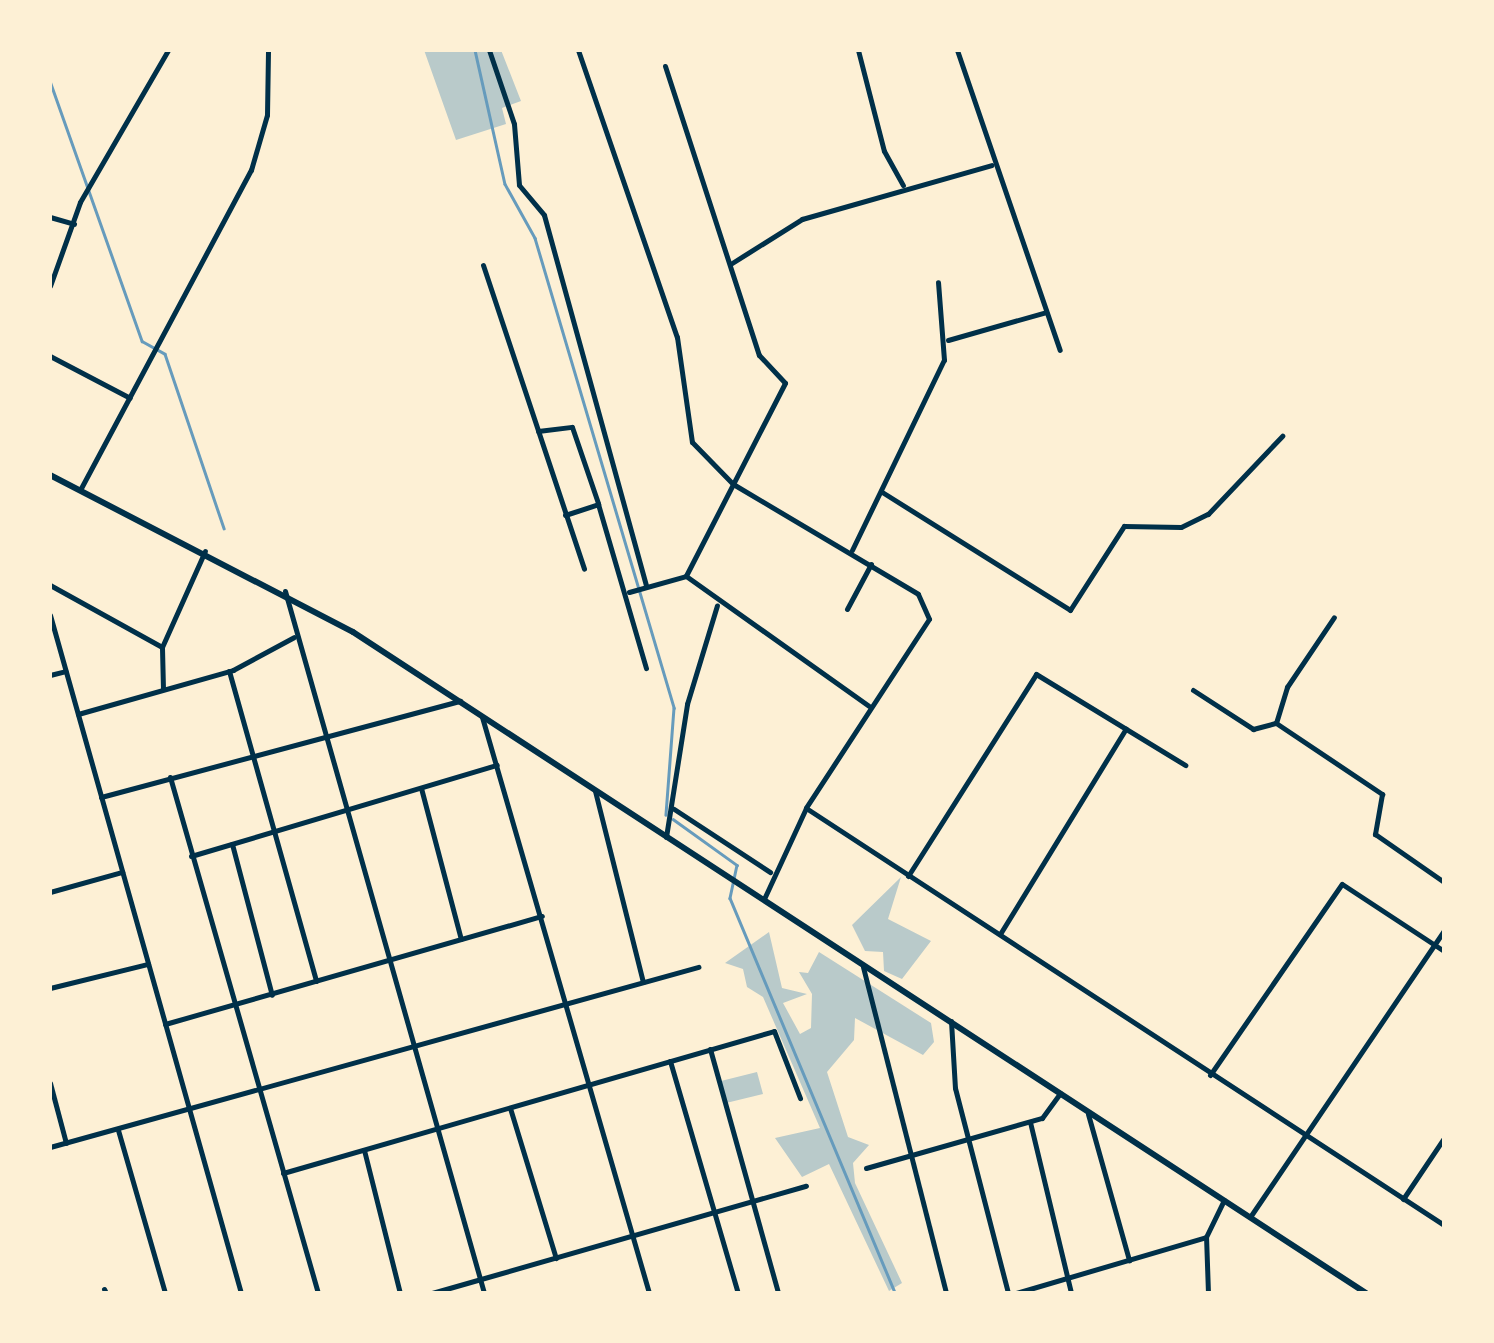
<!DOCTYPE html>
<style>
body{margin:0}
#map{position:relative;width:1494px;height:1343px;overflow:hidden;background:#fdf0d5;font-family:"Noto Sans",sans-serif}
div>[style]{position:absolute}
.green>*{inset:0;background:#b9caca}
.stream>*{height:2.5px;margin:-1.25px;padding:0 1.25px;transform-origin:1.25px;border-radius:1.25px;background:#669bbc}
.minor>*{height:5px;margin:-2.5px;padding:0 2.5px;transform-origin:2.5px;border-radius:2.5px;background:#003049}
.secondary>*{height:6px;margin:-3px;padding:0 3px;transform-origin:3px;border-radius:3px;background:#003049}
span{translate:-50% -50%;white-space:nowrap;text-align:center;line-height:1.15;-webkit-text-stroke:8px #fdf0d5;paint-order:stroke}
.frame{position:absolute;inset:0;border:52px solid #fdf0d5;pointer-events:none}
</style>
<div id="map">
<div class="green">
<i style="clip-path:polygon(424px 50px,501px 50px,521px 101px,502px 108px,506px 124px,456px 140px)"></i>
<i style="clip-path:polygon(901px 877px,888px 919px,931px 941px,902px 979px,884px 971px,883px 952px,865px 951px,852px 925px)"></i>
<i style="clip-path:polygon(769px 932px,782px 988px,807px 994px,783px 1003px,800px 1034px,811px 1028px,812px 994px,799px 972px,808px 973px,819px 952px,931px 1023px,934px 1042px,923px 1055px,855px 1018px,854px 1040px,827px 1072px,848px 1137px,869px 1145px,853px 1163px,855px 1183px,902px 1283px,889px 1291px,829px 1164px,802px 1177px,775px 1138px,820px 1128px,763px 997px,747px 987px,743px 969px,725px 963px)"></i>
<i style="clip-path:polygon(757px 1072px,763px 1094px,726px 1103px,721px 1081px)"></i>
</div>
<div class="stream">
<i style="left:475px;top:50px;width:137px;rotate:77.4deg"></i>
<i style="left:505px;top:184px;width:62px;rotate:60.9deg"></i>
<i style="left:535px;top:238px;width:490px;rotate:73.5deg"></i>
<i style="left:674px;top:708px;width:107px;rotate:94.3deg"></i>
<i style="left:50px;top:81px;width:276px;rotate:70.5deg"></i>
<i style="left:142px;top:341px;width:26px;rotate:29deg"></i>
<i style="left:165px;top:354px;width:184px;rotate:71.3deg"></i>
<i style="left:673px;top:819px;width:79px;rotate:35.7deg"></i>
<i style="left:737px;top:865px;width:34px;rotate:102deg"></i>
<i style="left:730px;top:898px;width:428px;rotate:67.3deg"></i>
</div>
<div class="minor">
<i style="left:489px;top:50px;width:78px;rotate:71.3deg"></i>
<i style="left:514px;top:124px;width:61px;rotate:85.3deg"></i>
<i style="left:519px;top:185px;width:39px;rotate:50deg"></i>
<i style="left:544px;top:215px;width:384px;rotate:74.6deg"></i>
<i style="left:578px;top:50px;width:304px;rotate:71deg"></i>
<i style="left:677px;top:337px;width:106px;rotate:81.9deg"></i>
<i style="left:692px;top:442px;width:59px;rotate:45.7deg"></i>
<i style="left:733px;top:484px;width:215px;rotate:30.7deg"></i>
<i style="left:918px;top:594px;width:27px;rotate:66deg"></i>
<i style="left:929px;top:619px;width:225px;rotate:123.1deg"></i>
<i style="left:806px;top:808px;width:100px;rotate:114.8deg"></i>
<i style="left:858px;top:50px;width:104px;rotate:75.6deg"></i>
<i style="left:884px;top:151px;width:39px;rotate:61deg"></i>
<i style="left:957px;top:50px;width:317px;rotate:71.1deg"></i>
<i style="left:665px;top:66px;width:304px;rotate:72deg"></i>
<i style="left:759px;top:355px;width:38px;rotate:47deg"></i>
<i style="left:785px;top:383px;width:217px;rotate:117.2deg"></i>
<i style="left:50px;top:217px;width:25px;rotate:16deg"></i>
<i style="left:732px;top:263px;width:83px;rotate:-32.2deg"></i>
<i style="left:802px;top:219px;width:197px;rotate:-15.9deg"></i>
<i style="left:483px;top:265px;width:320px;rotate:71.6deg"></i>
<i style="left:50px;top:286px;width:89px;rotate:-70.3deg"></i>
<i style="left:80px;top:202px;width:176px;rotate:-59.9deg"></i>
<i style="left:948px;top:340px;width:102px;rotate:-15.9deg"></i>
<i style="left:50px;top:356px;width:90px;rotate:27.7deg"></i>
<i style="left:538px;top:431px;width:34px;rotate:-7deg"></i>
<i style="left:572px;top:427px;width:80px;rotate:71.1deg"></i>
<i style="left:80px;top:490px;width:363px;rotate:-61.9deg"></i>
<i style="left:251px;top:170px;width:57px;rotate:-73.8deg"></i>
<i style="left:267px;top:115px;width:65px;rotate:-89.1deg"></i>
<i style="left:882px;top:492px;width:222px;rotate:32.1deg"></i>
<i style="left:1070px;top:610px;width:100px;rotate:-57.3deg"></i>
<i style="left:1124px;top:526px;width:57px;rotate:1deg"></i>
<i style="left:1181px;top:527px;width:30px;rotate:-26deg"></i>
<i style="left:1208px;top:514px;width:108px;rotate:-46.5deg"></i>
<i style="left:565px;top:515px;width:35px;rotate:-18deg"></i>
<i style="left:598px;top:504px;width:171px;rotate:73.7deg"></i>
<i style="left:852px;top:550px;width:211px;rotate:-64.2deg"></i>
<i style="left:944px;top:360px;width:78px;rotate:-94.4deg"></i>
<i style="left:686px;top:576px;width:224px;rotate:35.4deg"></i>
<i style="left:50px;top:585px;width:128px;rotate:29deg"></i>
<i style="left:285px;top:591px;width:730px;rotate:74.17deg"></i>
<i style="left:629px;top:592px;width:59px;rotate:-15.7deg"></i>
<i style="left:847px;top:609px;width:51px;rotate:-61.9deg"></i>
<i style="left:50px;top:615px;width:704px;rotate:74.27deg"></i>
<i style="left:229px;top:671px;width:322px;rotate:74.3deg"></i>
<i style="left:50px;top:675px;width:16px;rotate:-14deg"></i>
<i style="left:163px;top:689px;width:42px;rotate:-91.4deg"></i>
<i style="left:162px;top:647px;width:105px;rotate:-65.9deg"></i>
<i style="left:1193px;top:690px;width:72px;rotate:33deg"></i>
<i style="left:1253px;top:729px;width:24px;rotate:-15deg"></i>
<i style="left:78px;top:714px;width:161px;rotate:-15.8deg"></i>
<i style="left:233px;top:670px;width:69px;rotate:-28.4deg"></i>
<i style="left:482px;top:717px;width:600px;rotate:73.83deg"></i>
<i style="left:1276px;top:723px;width:128px;rotate:33.8deg"></i>
<i style="left:1382px;top:794px;width:41px;rotate:99.9deg"></i>
<i style="left:1375px;top:834px;width:84px;rotate:34.8deg"></i>
<i style="left:1276px;top:723px;width:38px;rotate:-73deg"></i>
<i style="left:1287px;top:687px;width:84px;rotate:-56.1deg"></i>
<i style="left:170px;top:777px;width:537px;rotate:74deg"></i>
<i style="left:421px;top:788px;width:156px;rotate:75.2deg"></i>
<i style="left:595px;top:791px;width:197px;rotate:75.9deg"></i>
<i style="left:101px;top:797px;width:372px;rotate:-15deg"></i>
<i style="left:806px;top:808px;width:762px;rotate:33.17deg"></i>
<i style="left:674px;top:809px;width:115px;rotate:33.3deg"></i>
<i style="left:666px;top:837px;width:135px;rotate:-81deg"></i>
<i style="left:687px;top:704px;width:103px;rotate:-73.1deg"></i>
<i style="left:232px;top:844px;width:156px;rotate:75.2deg"></i>
<i style="left:191px;top:856px;width:319px;rotate:-16.6deg"></i>
<i style="left:908px;top:876px;width:239px;rotate:-57.6deg"></i>
<i style="left:1036px;top:674px;width:175px;rotate:31.4deg"></i>
<i style="left:50px;top:892px;width:75px;rotate:-15.5deg"></i>
<i style="left:1000px;top:934px;width:241px;rotate:-58.5deg"></i>
<i style="left:863px;top:967px;width:336px;rotate:75.7deg"></i>
<i style="left:50px;top:988px;width:101px;rotate:-13.8deg"></i>
<i style="left:951px;top:1021px;width:67px;rotate:86.6deg"></i>
<i style="left:955px;top:1088px;width:212px;rotate:75.5deg"></i>
<i style="left:165px;top:1024px;width:392px;rotate:-16deg"></i>
<i style="left:710px;top:1049px;width:253px;rotate:74.4deg"></i>
<i style="left:670px;top:1061px;width:242px;rotate:73.7deg"></i>
<i style="left:1210px;top:1075px;width:232px;rotate:-55.4deg"></i>
<i style="left:1342px;top:884px;width:122px;rotate:33.3deg"></i>
<i style="left:50px;top:1083px;width:62px;rotate:75.1deg"></i>
<i style="left:510px;top:1108px;width:157px;rotate:73deg"></i>
<i style="left:1088px;top:1114px;width:152px;rotate:74.3deg"></i>
<i style="left:1030px;top:1122px;width:176px;rotate:76.5deg"></i>
<i style="left:118px;top:1130px;width:170px;rotate:73.9deg"></i>
<i style="left:50px;top:1147px;width:673px;rotate:-15.52deg"></i>
<i style="left:364px;top:1150px;width:147px;rotate:75.9deg"></i>
<i style="left:866px;top:1168px;width:183px;rotate:-15.9deg"></i>
<i style="left:1042px;top:1118px;width:31px;rotate:-54deg"></i>
<i style="left:283px;top:1173px;width:511px;rotate:-16.13deg"></i>
<i style="left:774px;top:1031px;width:72px;rotate:68.8deg"></i>
<i style="left:1403px;top:1199px;width:73px;rotate:-56.1deg"></i>
<i style="left:1250px;top:1217px;width:346px;rotate:-55.9deg"></i>
<i style="left:104px;top:1289px;width:4px;rotate:63deg"></i>
<i style="left:432px;top:1293px;width:389px;rotate:-16deg"></i>
<i style="left:1016px;top:1293px;width:198px;rotate:-16.4deg"></i>
<i style="left:1208px;top:1293px;width:56px;rotate:-92deg"></i>
<i style="left:1206px;top:1237px;width:41px;rotate:-64.1deg"></i>
</div>
<div class="secondary">
<i style="left:50px;top:475px;width:341px;rotate:27.4deg"></i>
<i style="left:353px;top:632px;width:1210px;rotate:33.13deg"></i>
</div>
<div class="frame"></div>
</div>
